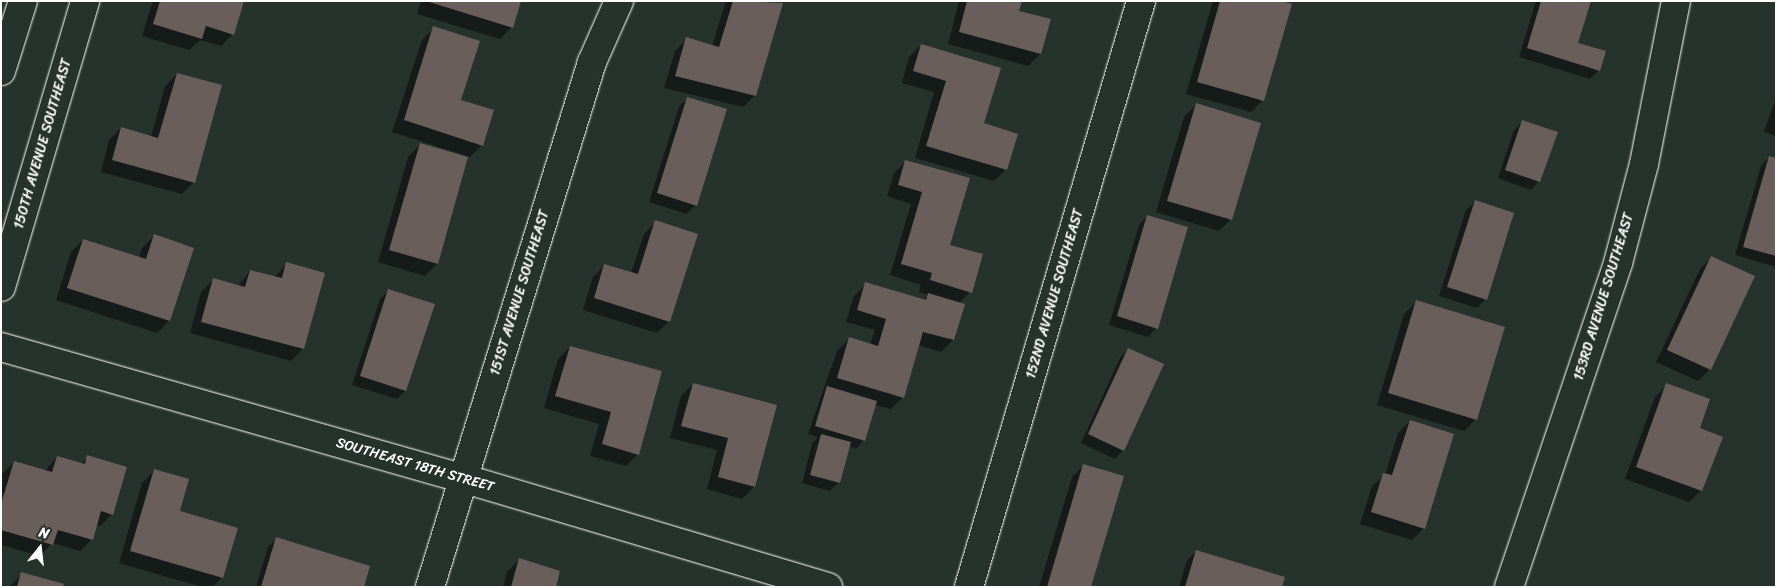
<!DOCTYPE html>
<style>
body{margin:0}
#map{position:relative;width:1777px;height:588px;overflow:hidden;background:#26332d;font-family:Sriracha,sans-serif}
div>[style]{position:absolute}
.shadow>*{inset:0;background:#0007}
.building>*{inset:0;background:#6a5e5a}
.roads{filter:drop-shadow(0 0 1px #fff) drop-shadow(0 0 1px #fff)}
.minor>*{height:28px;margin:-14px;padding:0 14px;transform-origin:14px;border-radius:14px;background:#26332d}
span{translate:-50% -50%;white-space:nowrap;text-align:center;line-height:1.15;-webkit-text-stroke:4px #26332d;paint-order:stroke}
.street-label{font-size:14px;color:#fff}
.frame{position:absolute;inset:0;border:2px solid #fff;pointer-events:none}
.north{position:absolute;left:15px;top:523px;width:50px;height:50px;-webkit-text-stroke:4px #26332d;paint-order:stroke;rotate:16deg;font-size:14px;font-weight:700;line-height:20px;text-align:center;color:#fff}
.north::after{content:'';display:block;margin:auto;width:18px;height:22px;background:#fff;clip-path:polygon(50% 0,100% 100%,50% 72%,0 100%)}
</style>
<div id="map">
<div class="shadow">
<i style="clip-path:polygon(153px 1px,243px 1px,233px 34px,221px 46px,200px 40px,189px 50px,142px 36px)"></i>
<i style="clip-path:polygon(421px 1px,519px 1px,512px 27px,500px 39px,417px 14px)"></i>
<i style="clip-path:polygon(726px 1px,782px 4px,755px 95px,743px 107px,664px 88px,675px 51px,687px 39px,712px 46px)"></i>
<i style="clip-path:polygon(959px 1px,1020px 1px,1018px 12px,1049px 20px,1040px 54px,1028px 66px,948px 44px)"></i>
<i style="clip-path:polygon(1213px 1px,1277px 1px,1263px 100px,1251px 112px,1186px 94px)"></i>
<i style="clip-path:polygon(1536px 1px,1589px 1px,1576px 43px,1599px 70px,1590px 79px,1519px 57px)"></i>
<i style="clip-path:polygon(434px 28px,460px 100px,482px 145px,470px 157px,392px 132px,422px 40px)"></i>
<i style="clip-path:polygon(921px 45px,983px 124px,1006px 169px,994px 181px,915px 158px,934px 92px,902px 83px,909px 57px)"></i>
<i style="clip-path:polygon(177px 74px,194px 182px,182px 194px,101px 172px,109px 140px,121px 128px,151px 137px,165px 86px)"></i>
<i style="clip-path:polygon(688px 98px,695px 205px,687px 214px,649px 202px,679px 107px)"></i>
<i style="clip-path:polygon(1776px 98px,1776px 136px,1764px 132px)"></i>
<i style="clip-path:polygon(1196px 105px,1231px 219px,1219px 231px,1156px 212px,1184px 117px)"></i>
<i style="clip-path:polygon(1523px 121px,1539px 181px,1531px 190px,1498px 178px,1514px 130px)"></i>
<i style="clip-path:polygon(420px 145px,467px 158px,437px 264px,425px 276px,378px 262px,408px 157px)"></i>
<i style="clip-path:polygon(1769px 157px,1776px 159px,1776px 267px,1735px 255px,1761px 166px)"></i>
<i style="clip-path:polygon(906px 161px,968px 179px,949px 246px,970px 292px,959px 303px,963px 305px,953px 340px,941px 352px,918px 345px,903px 397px,891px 409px,875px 405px,864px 440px,856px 449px,849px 446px,839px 482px,830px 491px,802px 483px,812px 444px,818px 437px,808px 434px,837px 351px,849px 339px,870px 345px,875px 330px,846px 322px,854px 296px,866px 284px,923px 301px,928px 295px,919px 292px,921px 285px,890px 275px,911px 204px,887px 196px,894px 173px)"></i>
<i style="clip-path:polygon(1475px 202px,1486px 299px,1477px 308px,1439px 296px,1466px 210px)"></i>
<i style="clip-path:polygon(1147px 216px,1156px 328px,1148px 337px,1109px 325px,1139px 225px)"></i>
<i style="clip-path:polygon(656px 222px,669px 321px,657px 333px,583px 310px,593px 277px,605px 265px,631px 273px,644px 234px)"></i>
<i style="clip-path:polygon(154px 236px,169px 321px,157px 333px,56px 300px,71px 252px,83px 240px,139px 258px,142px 248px)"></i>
<i style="clip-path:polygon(1712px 257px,1710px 369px,1698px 381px,1656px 362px,1700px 269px)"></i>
<i style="clip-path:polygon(286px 264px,303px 349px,291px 361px,190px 333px,201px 292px,213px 280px,238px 286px,250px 271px,274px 278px)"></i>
<i style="clip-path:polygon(389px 290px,405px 391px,397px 399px,352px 385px,380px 299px)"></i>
<i style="clip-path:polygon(1416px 302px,1476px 419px,1464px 431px,1377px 405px,1404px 314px)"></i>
<i style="clip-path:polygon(570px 347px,638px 454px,626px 466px,590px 456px,599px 424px,544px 408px,558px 359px)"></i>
<i style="clip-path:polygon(1129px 349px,1123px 450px,1115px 459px,1081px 443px,1120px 358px)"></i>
<i style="clip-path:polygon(693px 384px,775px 406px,754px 487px,742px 499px,707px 489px,717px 450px,670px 438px,681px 396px)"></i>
<i style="clip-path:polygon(1667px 385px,1698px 429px,1701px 490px,1689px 502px,1625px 479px,1655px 397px)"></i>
<i style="clip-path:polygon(1410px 421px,1424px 528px,1412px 540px,1360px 524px,1372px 486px,1385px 475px,1398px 433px)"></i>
<i style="clip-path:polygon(57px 457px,81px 464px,88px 457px,112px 514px,100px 526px,96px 525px,92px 539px,80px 551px,52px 543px,40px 556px,1px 545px,2px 474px,14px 462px,45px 471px)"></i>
<i style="clip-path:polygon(1084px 465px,1090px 587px,1039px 587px,1072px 477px)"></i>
<i style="clip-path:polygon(154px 471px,222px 577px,213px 587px,202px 587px,119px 563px,142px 483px)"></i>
<i style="clip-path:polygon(277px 539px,363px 587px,256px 587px,268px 547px)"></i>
<i style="clip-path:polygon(1196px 552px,1280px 587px,1179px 587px,1187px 560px)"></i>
<i style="clip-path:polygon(519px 560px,554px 587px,503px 587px,507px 572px)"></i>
<i style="clip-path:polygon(22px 574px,62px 587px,9px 587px)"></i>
</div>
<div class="building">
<i style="clip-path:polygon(160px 1px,244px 1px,234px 35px,206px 26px,202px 39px,153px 24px)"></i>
<i style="clip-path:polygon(426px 1px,521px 1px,513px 28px)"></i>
<i style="clip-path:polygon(733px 1px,783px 3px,756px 96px,675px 76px,686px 37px,719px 47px)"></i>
<i style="clip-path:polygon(967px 1px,1022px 1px,1019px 11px,1051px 19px,1041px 54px,959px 32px)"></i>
<i style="clip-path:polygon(1220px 1px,1281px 1px,1292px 4px,1264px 101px,1197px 82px)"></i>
<i style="clip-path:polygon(1541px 1px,1591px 1px,1578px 43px,1606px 51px,1600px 71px,1527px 48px)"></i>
<i style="clip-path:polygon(433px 26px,480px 41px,461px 100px,494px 110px,483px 146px,404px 120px)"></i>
<i style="clip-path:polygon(921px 44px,1001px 68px,984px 123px,1018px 134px,1007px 170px,926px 146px,946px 81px,913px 71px)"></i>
<i style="clip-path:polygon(177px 73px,222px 85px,195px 183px,112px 160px,121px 127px,158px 138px)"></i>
<i style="clip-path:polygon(687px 97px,727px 109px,697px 206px,657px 193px)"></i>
<i style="clip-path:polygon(1196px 103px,1261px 123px,1232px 220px,1167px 201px)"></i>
<i style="clip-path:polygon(1522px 120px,1558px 132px,1540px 182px,1505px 170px)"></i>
<i style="clip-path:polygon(420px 143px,468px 157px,438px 264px,389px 250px)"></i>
<i style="clip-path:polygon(1769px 156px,1776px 158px,1776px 256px,1743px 247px)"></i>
<i style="clip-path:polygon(905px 160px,970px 178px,950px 245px,983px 254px,972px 293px,930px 280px,932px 273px,901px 264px,922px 192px,898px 185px)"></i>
<i style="clip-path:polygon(1475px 200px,1514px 213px,1487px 300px,1447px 287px)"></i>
<i style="clip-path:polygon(1147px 215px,1188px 227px,1158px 329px,1117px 316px)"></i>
<i style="clip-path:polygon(655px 220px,698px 234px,670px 322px,594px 298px,604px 264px,638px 274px)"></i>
<i style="clip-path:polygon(154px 234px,194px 248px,170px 321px,67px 288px,83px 239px,146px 259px)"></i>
<i style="clip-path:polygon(1711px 256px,1755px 276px,1711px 370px,1667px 350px)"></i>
<i style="clip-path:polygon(286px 262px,325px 273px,304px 349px,201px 322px,213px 278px,245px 287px,250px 270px,282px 278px)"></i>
<i style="clip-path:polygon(865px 282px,926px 300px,928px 293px,965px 304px,954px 340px,923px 332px,904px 398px,837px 378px,849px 337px,878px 346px,886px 319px,857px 310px)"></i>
<i style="clip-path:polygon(388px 289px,435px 304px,406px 391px,360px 376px)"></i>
<i style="clip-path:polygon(1416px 300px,1505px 327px,1477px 420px,1388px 393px)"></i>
<i style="clip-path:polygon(570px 346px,662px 371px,639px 455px,602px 444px,611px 412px,555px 396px)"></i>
<i style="clip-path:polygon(1128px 348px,1164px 364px,1124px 451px,1088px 434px)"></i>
<i style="clip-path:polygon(693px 383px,777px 405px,755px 487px,718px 477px,728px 438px,681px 426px)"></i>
<i style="clip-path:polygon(1666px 383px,1710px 399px,1700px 428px,1723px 437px,1702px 491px,1636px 467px)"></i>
<i style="clip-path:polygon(827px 386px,877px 401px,865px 441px,815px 426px)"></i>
<i style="clip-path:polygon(1410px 420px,1454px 434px,1425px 529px,1371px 512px,1383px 473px,1392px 475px)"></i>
<i style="clip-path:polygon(821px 434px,851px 442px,840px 483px,810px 475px)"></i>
<i style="clip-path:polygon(87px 455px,127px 467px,113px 515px,101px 511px,93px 540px,58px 530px,53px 545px,1px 530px,1px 504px,14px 461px,52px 472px,57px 456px,85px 464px)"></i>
<i style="clip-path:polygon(1083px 464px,1124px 476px,1091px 587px,1047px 587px)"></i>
<i style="clip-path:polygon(154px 469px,189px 479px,180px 511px,238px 528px,223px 578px,130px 551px)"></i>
<i style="clip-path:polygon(276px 537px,370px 566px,364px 587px,261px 587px)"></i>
<i style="clip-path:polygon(1196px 550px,1285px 577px,1282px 587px,1185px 587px)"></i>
<i style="clip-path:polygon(519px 558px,560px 571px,556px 587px,511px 587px)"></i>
<i style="clip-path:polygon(21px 572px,64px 584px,63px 587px,17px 587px)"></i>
</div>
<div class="roads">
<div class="minor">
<i style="left:1px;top:71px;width:73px;rotate:-72.6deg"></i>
<i style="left:1px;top:287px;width:298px;rotate:-73.6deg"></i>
<i style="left:1px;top:347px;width:479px;rotate:15.9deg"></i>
<i style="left:462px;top:478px;width:382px;rotate:16.6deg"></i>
<i style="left:430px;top:587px;width:549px;rotate:-72.85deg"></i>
<i style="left:592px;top:62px;width:67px;rotate:-66.1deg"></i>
<i style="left:969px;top:587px;width:611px;rotate:-73.64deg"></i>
<i style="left:1509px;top:587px;width:342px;rotate:-71.4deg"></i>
<i style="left:1618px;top:263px;width:102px;rotate:-75.3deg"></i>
<i style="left:1644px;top:164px;width:166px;rotate:-78.9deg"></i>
</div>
</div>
<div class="street-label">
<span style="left:43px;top:144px;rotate:-74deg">150TH AVENUE SOUTHEAST</span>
<span style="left:520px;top:293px;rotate:-73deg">151ST AVENUE SOUTHEAST</span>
<span style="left:1055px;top:294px;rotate:-74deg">152ND AVENUE SOUTHEAST</span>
<span style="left:1604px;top:297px;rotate:-73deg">153RD AVENUE SOUTHEAST</span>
<span style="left:415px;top:465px;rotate:16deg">SOUTHEAST 18TH STREET</span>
</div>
<div class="frame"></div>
<div class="north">N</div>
</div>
